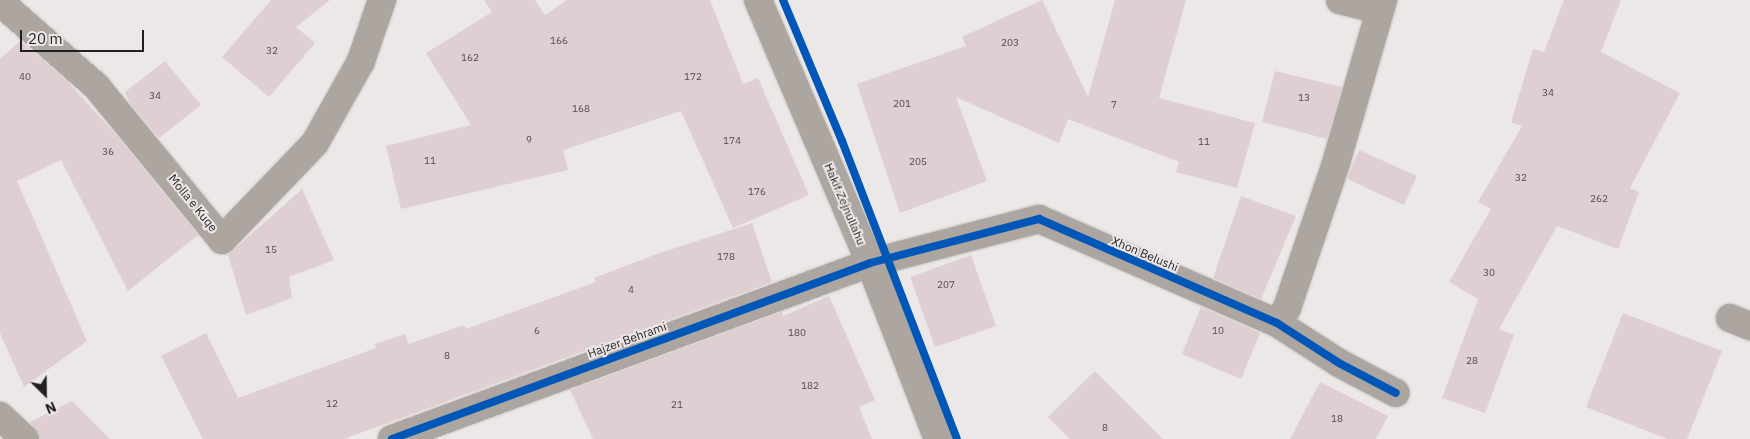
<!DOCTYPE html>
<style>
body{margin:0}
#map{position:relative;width:1750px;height:439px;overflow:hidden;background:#ebe8e7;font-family:"IBM Plex Sans",sans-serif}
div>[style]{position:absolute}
.building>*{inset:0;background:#dfcfd2}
.roads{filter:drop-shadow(0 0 1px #c6c4c4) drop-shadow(0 0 1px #c6c4c4)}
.street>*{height:28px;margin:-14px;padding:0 14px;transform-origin:14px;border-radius:14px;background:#aca5a0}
.cycleway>*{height:8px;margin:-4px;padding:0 4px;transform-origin:4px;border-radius:4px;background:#0057b8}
span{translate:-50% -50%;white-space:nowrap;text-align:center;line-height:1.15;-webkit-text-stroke:4px #ece7e6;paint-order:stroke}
.number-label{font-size:10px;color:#504b4c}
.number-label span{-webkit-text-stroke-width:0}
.street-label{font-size:12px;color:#211f1f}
.north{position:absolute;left:20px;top:369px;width:50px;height:50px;-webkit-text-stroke:4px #ece7e6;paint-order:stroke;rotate:157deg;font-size:14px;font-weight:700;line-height:20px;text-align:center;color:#211f1f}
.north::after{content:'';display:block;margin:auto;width:18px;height:22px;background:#211f1f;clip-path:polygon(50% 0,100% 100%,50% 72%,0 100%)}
.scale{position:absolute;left:20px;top:30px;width:124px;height:22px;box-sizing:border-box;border:2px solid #211f1f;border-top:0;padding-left:6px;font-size:15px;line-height:18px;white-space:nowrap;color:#211f1f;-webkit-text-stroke:4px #ece7e6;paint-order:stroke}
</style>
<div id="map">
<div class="building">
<i style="clip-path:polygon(271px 0,330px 0,296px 27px,315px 43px,269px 97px,222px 57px)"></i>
<i style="clip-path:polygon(484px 0,535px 0,545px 15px,567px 0,710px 0,743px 84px,758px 78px,809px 195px,733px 228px,681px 111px,563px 150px,568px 170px,401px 209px,386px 146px,471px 125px,426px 53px,492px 12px)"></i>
<i style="clip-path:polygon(1042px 0,1088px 97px,1115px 0,1186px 0,1159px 98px,1255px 123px,1237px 188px,1176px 172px,1179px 162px,1068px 119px,1059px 143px,956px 97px,987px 181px,900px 213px,857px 84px,966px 46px,962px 37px)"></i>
<i style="clip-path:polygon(1564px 0,1621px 0,1601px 52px,1680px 93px,1630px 188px,1639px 192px,1618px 249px,1557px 226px,1499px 329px,1514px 335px,1485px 413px,1442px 398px,1478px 299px,1449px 282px,1491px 209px,1478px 202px,1522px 126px,1511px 122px,1533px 49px,1544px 52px)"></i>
<i style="clip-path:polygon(20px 41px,67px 81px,116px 135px,198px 235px,128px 291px,61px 160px,17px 181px,87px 341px,24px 387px,0 333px,0 59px)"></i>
<i style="clip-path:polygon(165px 61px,201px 105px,159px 138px,130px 103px,125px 92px)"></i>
<i style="clip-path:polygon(1275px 71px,1342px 87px,1327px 139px,1262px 122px)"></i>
<i style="clip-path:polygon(1359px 150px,1417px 176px,1404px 205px,1347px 179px)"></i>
<i style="clip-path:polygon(302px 189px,334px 260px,289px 277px,292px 298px,246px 315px,228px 255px)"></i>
<i style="clip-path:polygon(1241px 196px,1296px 216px,1261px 299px,1213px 278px)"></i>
<i style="clip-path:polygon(752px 223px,772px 282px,344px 439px,203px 439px,161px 356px,206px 333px,238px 398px,376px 348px,375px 344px,405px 334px,409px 344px,464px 325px,466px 329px,596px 282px,594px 278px,654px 255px)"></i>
<i style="clip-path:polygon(971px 255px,996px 326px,935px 347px,910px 277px)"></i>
<i style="clip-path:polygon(829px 296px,875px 400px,859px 407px,872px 439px,593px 439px,570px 390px,782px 312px,783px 316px)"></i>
<i style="clip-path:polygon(1201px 307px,1260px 333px,1241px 379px,1182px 354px)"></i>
<i style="clip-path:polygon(1623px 313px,1722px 351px,1687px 439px,1667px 439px,1586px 407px)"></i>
<i style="clip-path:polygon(1095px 371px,1163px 439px,1070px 439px,1048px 417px)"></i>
<i style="clip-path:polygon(1320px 382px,1388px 416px,1376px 439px,1290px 439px)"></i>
<i style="clip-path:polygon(72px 401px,110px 439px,40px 439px,30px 422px)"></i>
</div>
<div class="roads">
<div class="street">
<i style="left:758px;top:0;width:286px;rotate:66.9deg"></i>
<i style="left:870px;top:263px;width:189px;rotate:68.9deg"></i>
<i style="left:1340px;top:0;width:41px;rotate:14deg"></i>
<i style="left:0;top:2px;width:128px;rotate:41.2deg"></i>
<i style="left:96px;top:86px;width:199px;rotate:50.7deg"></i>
<i style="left:222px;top:240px;width:134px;rotate:-46.2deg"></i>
<i style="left:315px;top:143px;width:94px;rotate:-60.7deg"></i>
<i style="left:361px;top:61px;width:65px;rotate:-71deg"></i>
<i style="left:1730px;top:318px;width:22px;rotate:22deg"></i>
<i style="left:1277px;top:323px;width:18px;rotate:-56deg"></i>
<i style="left:1287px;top:308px;width:153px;rotate:-71.3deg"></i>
<i style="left:1336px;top:163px;width:170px;rotate:-73.9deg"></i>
<i style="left:0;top:416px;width:34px;rotate:43deg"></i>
<i style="left:392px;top:439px;width:509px;rotate:-20.21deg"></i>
<i style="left:870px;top:263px;width:175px;rotate:-14.6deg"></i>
<i style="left:1039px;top:219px;width:260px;rotate:23.6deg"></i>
<i style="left:1277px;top:323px;width:74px;rotate:32.8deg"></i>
<i style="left:1339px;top:363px;width:64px;rotate:27.8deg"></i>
</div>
</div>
<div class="cycleway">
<i style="left:783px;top:0;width:153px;rotate:67.3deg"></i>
<i style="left:842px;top:141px;width:319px;rotate:68.9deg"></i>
<i style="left:392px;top:439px;width:509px;rotate:-20.21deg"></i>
<i style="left:870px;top:263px;width:175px;rotate:-14.6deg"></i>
<i style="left:1039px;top:219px;width:260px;rotate:23.6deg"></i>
<i style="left:1277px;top:323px;width:74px;rotate:32.8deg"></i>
<i style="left:1339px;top:363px;width:64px;rotate:27.8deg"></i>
</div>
<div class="number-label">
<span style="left:559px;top:41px">166</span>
<span style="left:1010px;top:43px">203</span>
<span style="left:272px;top:51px">32</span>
<span style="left:470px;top:58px">162</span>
<span style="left:25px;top:77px">40</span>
<span style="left:693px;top:77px">172</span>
<span style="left:1548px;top:93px">34</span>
<span style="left:155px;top:96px">34</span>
<span style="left:1304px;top:98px">13</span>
<span style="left:902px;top:104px">201</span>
<span style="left:1114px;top:105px">7</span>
<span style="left:581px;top:109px">168</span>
<span style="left:529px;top:140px">9</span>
<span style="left:732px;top:141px">174</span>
<span style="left:1204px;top:142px">11</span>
<span style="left:108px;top:152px">36</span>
<span style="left:430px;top:161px">11</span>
<span style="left:918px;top:162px">205</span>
<span style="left:1521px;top:178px">32</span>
<span style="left:757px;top:192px">176</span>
<span style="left:1599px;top:199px">262</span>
<span style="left:271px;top:250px">15</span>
<span style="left:726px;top:257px">178</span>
<span style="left:1489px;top:273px">30</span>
<span style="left:946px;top:285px">207</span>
<span style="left:631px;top:290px">4</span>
<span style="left:537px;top:331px">6</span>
<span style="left:1218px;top:331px">10</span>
<span style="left:797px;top:333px">180</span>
<span style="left:447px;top:356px">8</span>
<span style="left:1472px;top:361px">28</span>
<span style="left:810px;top:386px">182</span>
<span style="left:332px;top:404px">12</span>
<span style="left:677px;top:405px">21</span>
<span style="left:1337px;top:419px">18</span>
<span style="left:1105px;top:428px">8</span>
</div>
<div class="street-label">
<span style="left:193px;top:203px;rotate:51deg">Molla e Kuqe</span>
<span style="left:845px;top:204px;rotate:67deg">Hakif Zejnullahu</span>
<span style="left:1145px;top:254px;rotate:23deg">Xhon Belushi</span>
<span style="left:627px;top:340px;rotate:-20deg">Hajzer Behrami</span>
</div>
<div class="north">N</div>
<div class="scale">20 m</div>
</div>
